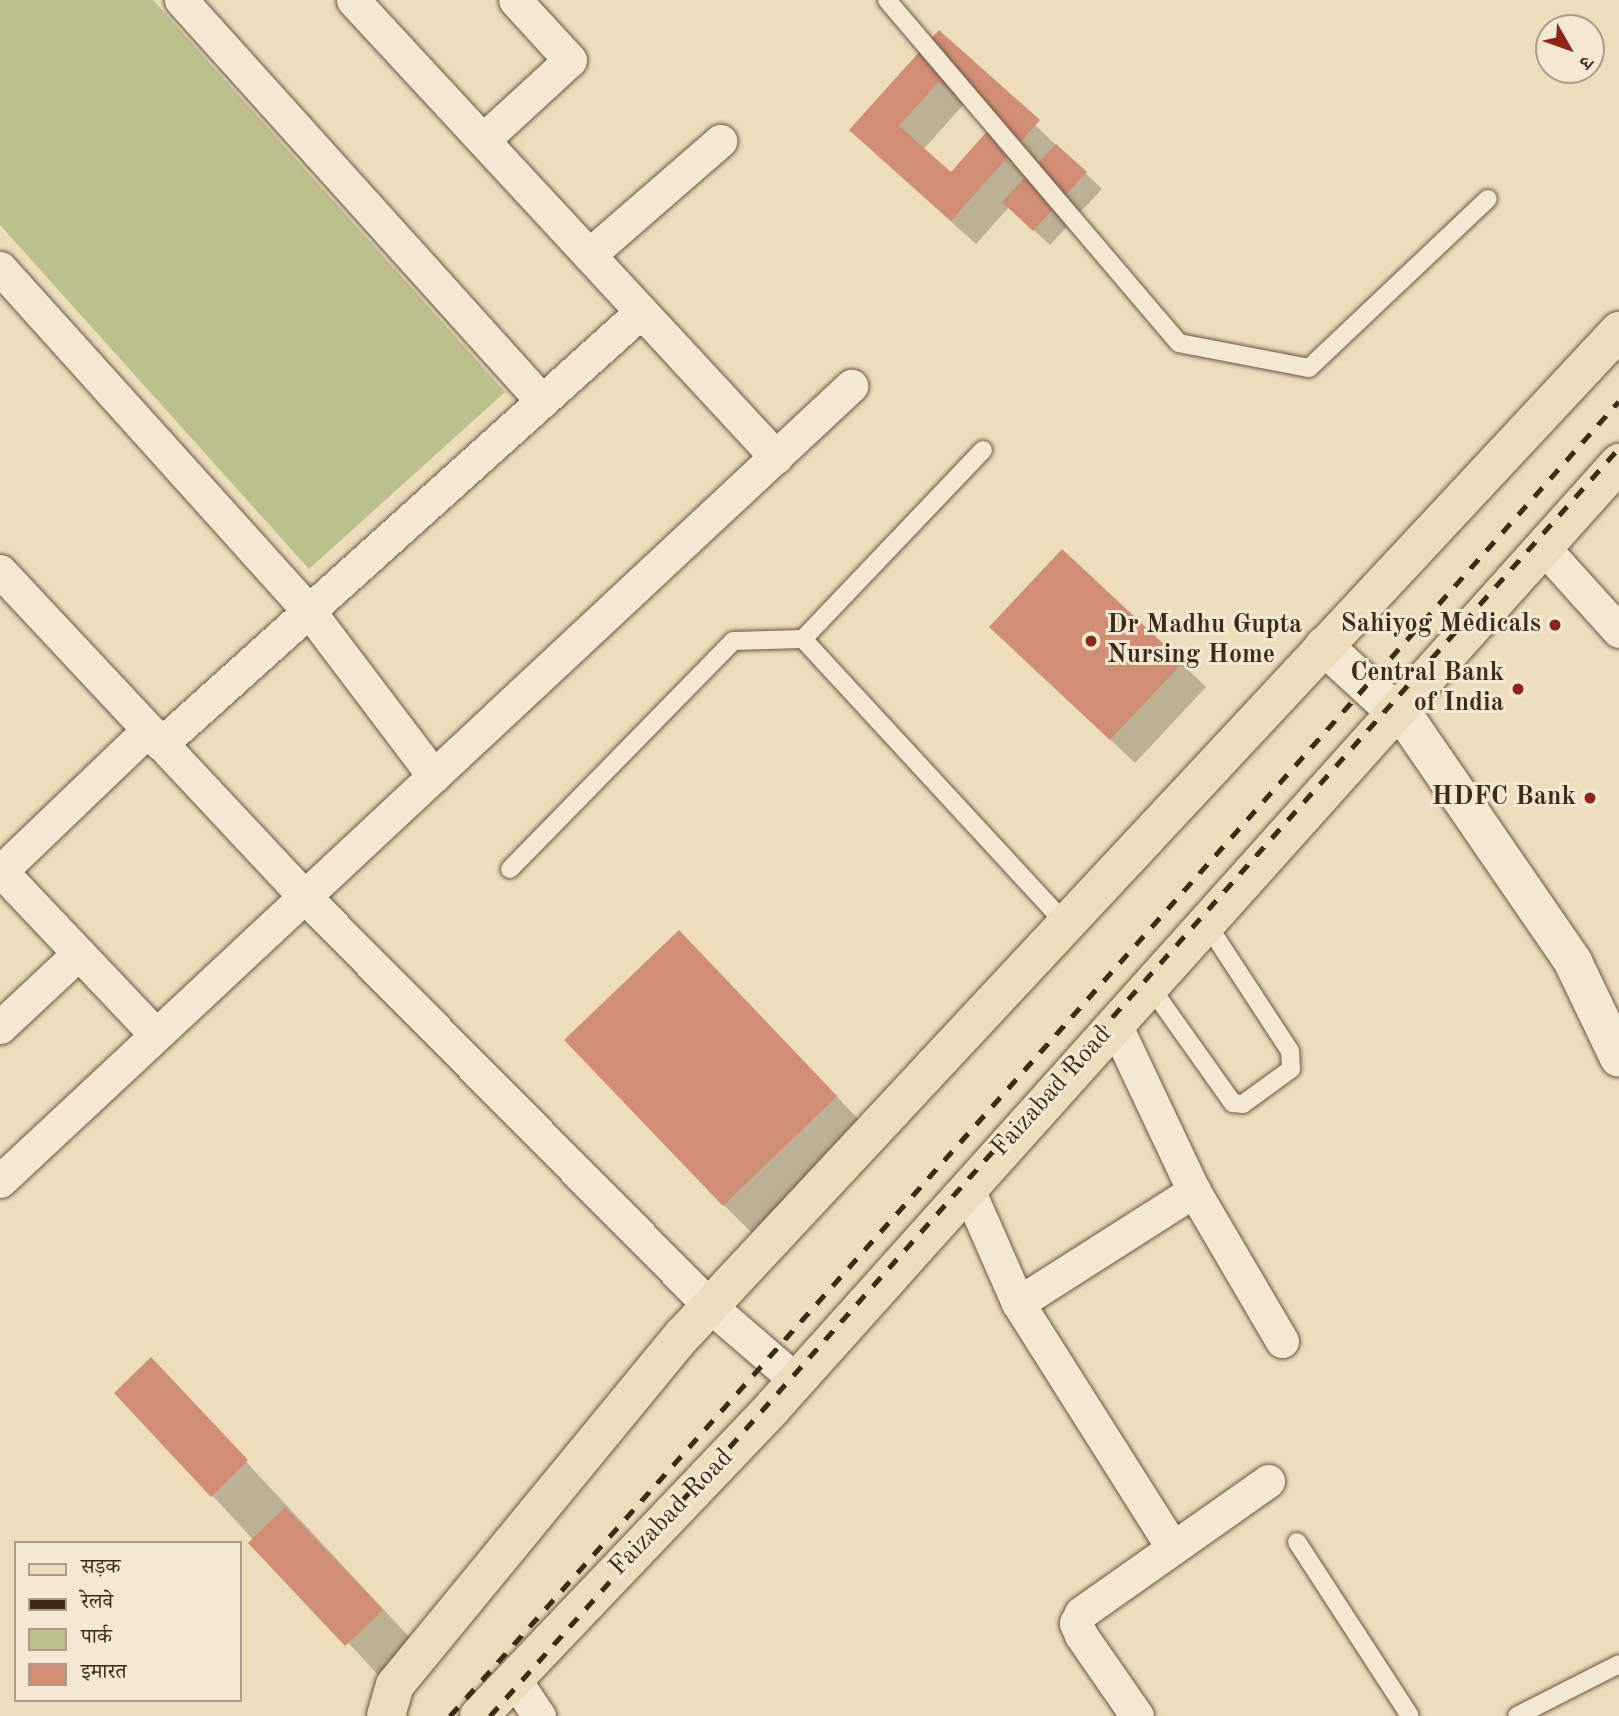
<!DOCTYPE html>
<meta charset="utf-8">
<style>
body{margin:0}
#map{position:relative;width:1619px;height:1716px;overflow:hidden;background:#ecddbb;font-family:"Old Standard TT","Noto Serif Devanagari",serif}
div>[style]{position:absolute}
.green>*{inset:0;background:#bcc08d}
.shadow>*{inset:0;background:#0003}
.building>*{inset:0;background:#d28d75}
.roads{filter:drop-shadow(0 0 2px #6a5741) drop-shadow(0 0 2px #6a5741)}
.lane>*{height:18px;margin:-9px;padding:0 9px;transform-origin:9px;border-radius:9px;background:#f3e9d3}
.street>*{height:33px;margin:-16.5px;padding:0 16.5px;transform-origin:16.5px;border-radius:16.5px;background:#f3e9d3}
.secondary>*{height:38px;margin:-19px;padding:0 19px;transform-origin:19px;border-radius:19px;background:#f3e9d3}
.primary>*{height:38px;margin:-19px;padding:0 19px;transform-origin:19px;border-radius:19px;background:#ecddbb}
.rail>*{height:5px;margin-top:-2.5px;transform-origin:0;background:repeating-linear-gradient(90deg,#3e2a18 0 12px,transparent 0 24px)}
.dots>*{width:19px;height:19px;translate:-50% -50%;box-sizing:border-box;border:4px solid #f3e9d3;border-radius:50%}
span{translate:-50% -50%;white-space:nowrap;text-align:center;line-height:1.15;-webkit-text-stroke:6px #f3e9d3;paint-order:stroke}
.poi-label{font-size:26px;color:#3e2a18;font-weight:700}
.right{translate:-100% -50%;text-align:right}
.left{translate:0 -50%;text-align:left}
.street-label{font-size:26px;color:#3e2a18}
.legend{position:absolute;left:14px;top:1541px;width:228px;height:161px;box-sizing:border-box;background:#f3e9d3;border:2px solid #ab9d88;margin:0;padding:9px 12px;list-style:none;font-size:21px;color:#3e2a18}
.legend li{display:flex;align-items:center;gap:14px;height:35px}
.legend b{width:35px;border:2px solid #ab9d88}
.north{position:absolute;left:1535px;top:14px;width:70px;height:70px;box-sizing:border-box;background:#f3e9d3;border:2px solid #ab9d88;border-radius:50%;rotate:130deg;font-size:19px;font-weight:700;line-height:28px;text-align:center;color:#3e2a18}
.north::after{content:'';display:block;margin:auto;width:24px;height:32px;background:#8f2418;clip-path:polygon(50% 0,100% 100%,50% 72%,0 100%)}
</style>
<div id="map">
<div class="green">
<i style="clip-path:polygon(0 0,153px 0,505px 392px,309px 569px,0 225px)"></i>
</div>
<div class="shadow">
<i style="clip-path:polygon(evenodd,939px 33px,1102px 189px,1050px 245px,1009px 207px,976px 244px,876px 154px,939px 33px,964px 104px,992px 128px,951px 175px,923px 150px,964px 104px)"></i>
<i style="clip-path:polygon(1016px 651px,1181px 663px,1206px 687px,1135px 763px)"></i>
<i style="clip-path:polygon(724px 978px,880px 1142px,769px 1250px,724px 1205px)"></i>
<i style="clip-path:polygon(151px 1360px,427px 1656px,392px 1690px,212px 1495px)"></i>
</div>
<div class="building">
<i style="clip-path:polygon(evenodd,939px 30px,1040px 120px,951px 221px,849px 130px,939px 30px,939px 81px,991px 127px,951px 172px,899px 126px,939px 81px)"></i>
<i style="clip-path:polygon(1056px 144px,1087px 172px,1033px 231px,1002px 202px)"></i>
<i style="clip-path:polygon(1062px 549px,1183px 662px,1110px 740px,989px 627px)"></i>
<i style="clip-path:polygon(679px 930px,837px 1096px,723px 1206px,564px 1040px)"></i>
<i style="clip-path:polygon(151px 1357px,248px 1460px,211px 1497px,114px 1393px)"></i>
<i style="clip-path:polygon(285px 1507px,383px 1610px,345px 1646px,248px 1543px)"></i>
</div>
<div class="roads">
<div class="lane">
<i style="left:887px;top:0;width:450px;rotate:49.6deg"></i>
<i style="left:1179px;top:343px;width:132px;rotate:10.9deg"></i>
<i style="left:1309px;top:368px;width:246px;rotate:-43.4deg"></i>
<i style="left:803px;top:639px;width:386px;rotate:47.3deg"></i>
<i style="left:510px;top:869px;width:319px;rotate:-45.6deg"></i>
<i style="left:733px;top:641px;width:70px;rotate:-1.6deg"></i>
<i style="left:803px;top:639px;width:261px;rotate:-46.4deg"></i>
<i style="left:1149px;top:985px;width:145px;rotate:54.6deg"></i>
<i style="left:1233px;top:1103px;width:10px;rotate:6deg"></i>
<i style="left:1243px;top:1104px;width:59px;rotate:-36.1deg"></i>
<i style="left:1291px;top:1069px;width:18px;rotate:-93deg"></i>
<i style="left:1290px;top:1051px;width:155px;rotate:-123.2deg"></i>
<i style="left:1297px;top:1542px;width:207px;rotate:57deg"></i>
<i style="left:1517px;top:1716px;width:114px;rotate:-27deg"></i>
</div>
<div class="street">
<i style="left:181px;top:0;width:540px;rotate:48deg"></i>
<i style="left:353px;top:0;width:623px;rotate:47.21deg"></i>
<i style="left:483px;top:140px;width:118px;rotate:-42.6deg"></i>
<i style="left:570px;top:60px;width:81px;rotate:-132.5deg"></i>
<i style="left:589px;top:255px;width:174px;rotate:-41deg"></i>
<i style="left:0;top:268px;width:462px;rotate:48deg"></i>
<i style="left:309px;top:611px;width:207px;rotate:52.9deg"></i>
<i style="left:1543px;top:547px;width:113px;rotate:47.9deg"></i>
<i style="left:0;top:571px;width:444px;rotate:46.9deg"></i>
<i style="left:303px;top:895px;width:578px;rotate:45.28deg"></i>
<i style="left:710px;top:1306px;width:115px;rotate:40.8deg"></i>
<i style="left:161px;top:744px;width:646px;rotate:-41.99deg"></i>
<i style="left:0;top:870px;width:226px;rotate:46.6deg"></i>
<i style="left:0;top:872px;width:205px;rotate:-43.8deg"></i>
<i style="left:1114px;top:1022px;width:187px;rotate:64.7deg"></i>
<i style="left:1194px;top:1191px;width:174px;rotate:59.6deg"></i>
<i style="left:0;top:1027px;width:108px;rotate:-43.1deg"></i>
<i style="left:0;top:1181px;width:1165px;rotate:-43.05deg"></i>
<i style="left:967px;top:1187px;width:127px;rotate:66.3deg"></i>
<i style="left:1018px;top:1303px;width:290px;rotate:57.7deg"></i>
<i style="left:1018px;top:1303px;width:209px;rotate:-32.5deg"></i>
<i style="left:514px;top:1679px;width:45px;rotate:56deg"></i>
<i style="left:1137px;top:1716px;width:98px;rotate:-124.7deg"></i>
<i style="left:1081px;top:1635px;width:13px;rotate:-113deg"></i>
<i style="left:1076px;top:1623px;width:11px;rotate:-63deg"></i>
<i style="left:1081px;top:1613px;width:229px;rotate:-35.2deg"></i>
</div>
<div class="secondary">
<i style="left:1324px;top:646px;width:118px;rotate:42.6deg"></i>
<i style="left:1411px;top:726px;width:286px;rotate:55.5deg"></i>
<i style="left:1573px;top:962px;width:106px;rotate:64.4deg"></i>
</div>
<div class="primary">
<i style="left:386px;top:1716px;width:32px;rotate:-74deg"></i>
<i style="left:395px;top:1685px;width:453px;rotate:-50.6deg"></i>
<i style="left:683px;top:1335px;width:1373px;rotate:-47.01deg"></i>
<i style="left:479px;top:1716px;width:427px;rotate:-46.4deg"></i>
<i style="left:773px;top:1407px;width:1268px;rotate:-48.13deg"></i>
</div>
</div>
<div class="rail">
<i style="left:450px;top:1716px;width:1759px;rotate:-48.36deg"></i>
<i style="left:490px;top:1716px;width:1698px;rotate:-48.32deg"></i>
</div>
<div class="dots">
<i style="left:1555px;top:625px;background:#8f2418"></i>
<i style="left:1091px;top:641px;background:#8f2418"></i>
<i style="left:1518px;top:689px;background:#8f2418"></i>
<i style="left:1590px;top:798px;background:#8f2418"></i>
</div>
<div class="poi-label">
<span class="right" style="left:1541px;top:625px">Sahiyog Medicals</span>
<span class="left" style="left:1107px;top:641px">Dr Madhu Gupta<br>Nursing Home</span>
<span class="right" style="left:1504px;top:689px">Central Bank<br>of India</span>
<span class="right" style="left:1576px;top:798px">HDFC Bank</span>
</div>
<div class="street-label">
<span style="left:1052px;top:1092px;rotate:-48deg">Faizabad Road</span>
<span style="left:672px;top:1513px;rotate:-46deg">Faizabad Road</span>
</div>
<ul class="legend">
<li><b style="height:9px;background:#ecddbb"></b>सड़क</li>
<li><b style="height:9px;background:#3e2a18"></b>रेलवे</li>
<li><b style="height:19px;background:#bcc08d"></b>पार्क</li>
<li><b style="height:19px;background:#d28d75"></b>इमारत</li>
</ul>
<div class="north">उ</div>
</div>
